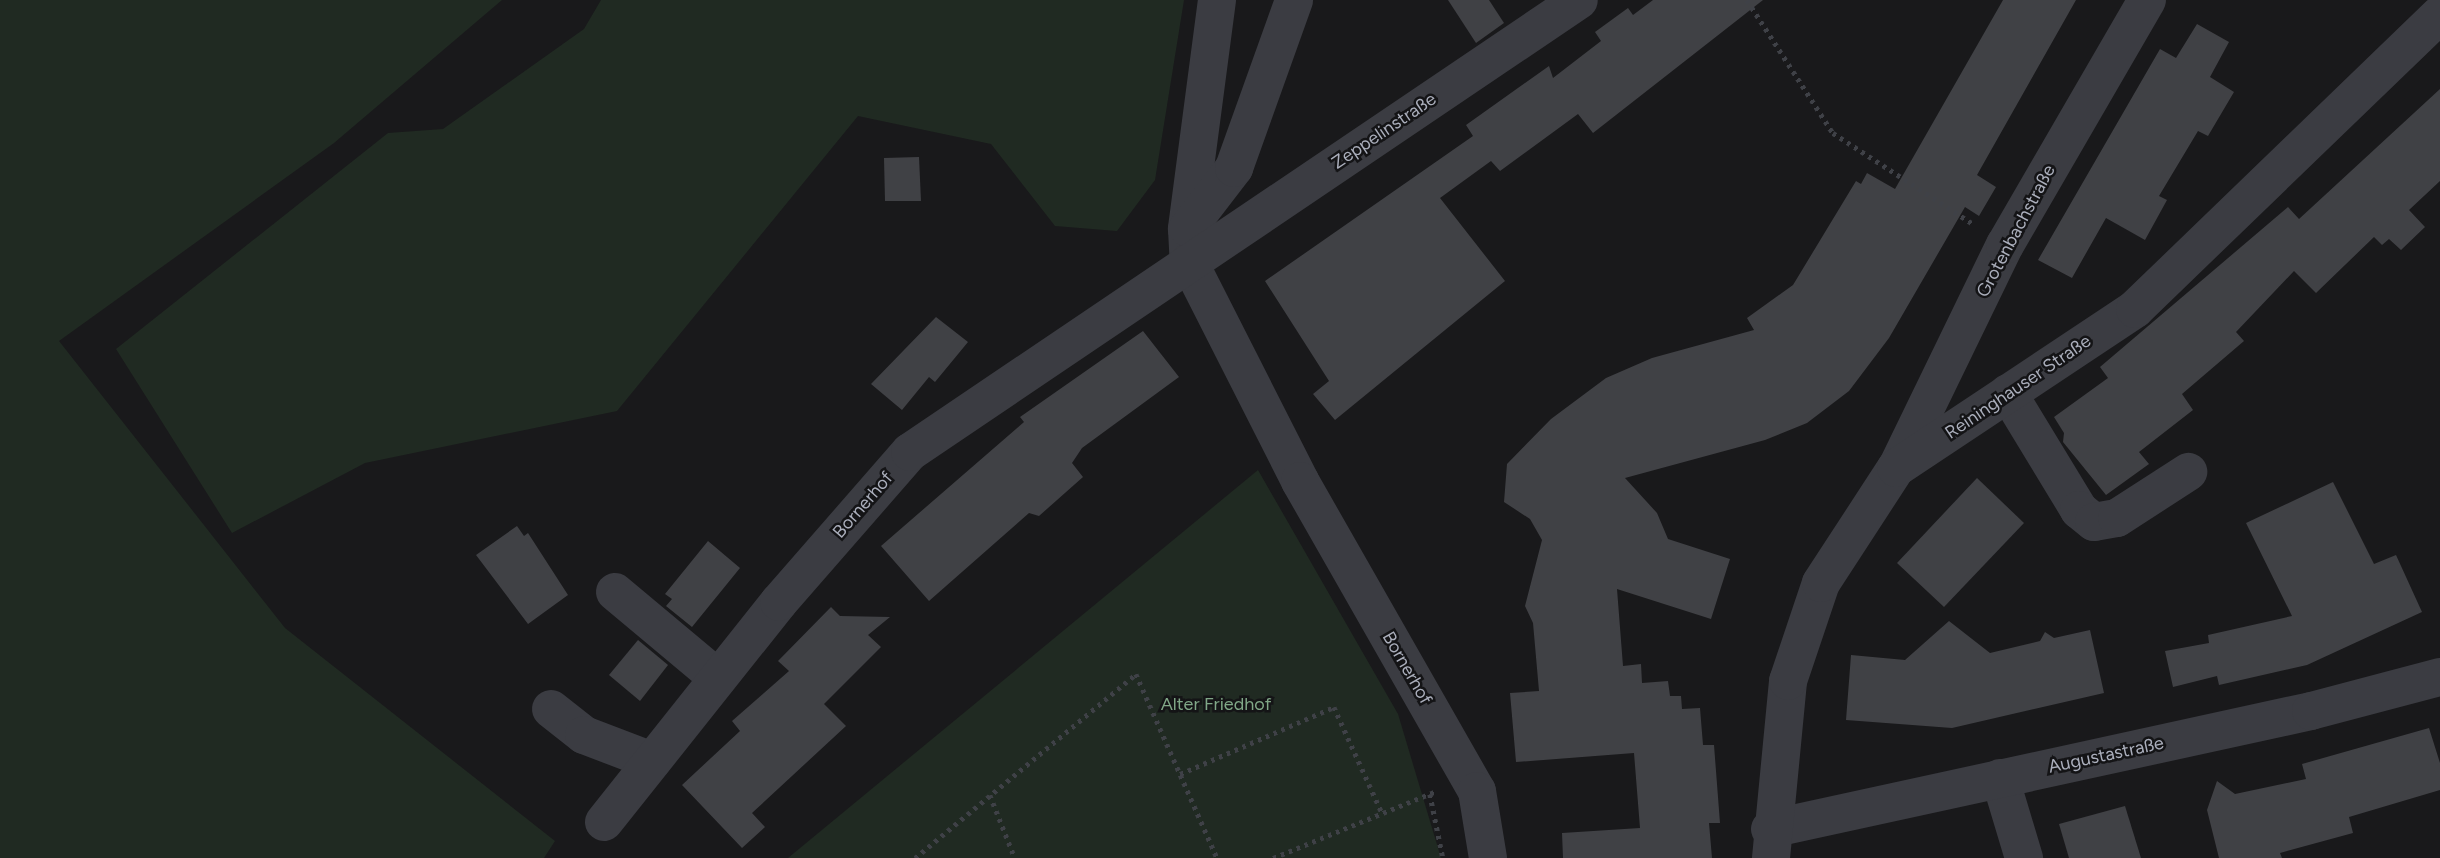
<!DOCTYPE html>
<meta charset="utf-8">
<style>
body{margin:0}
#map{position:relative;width:2440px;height:858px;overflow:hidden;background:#19191b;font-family:Figtree,sans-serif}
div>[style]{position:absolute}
.green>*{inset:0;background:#202a22}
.building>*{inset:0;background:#404145}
.path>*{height:4.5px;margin-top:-2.25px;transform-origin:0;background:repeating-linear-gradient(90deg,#3f4147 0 3.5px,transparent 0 8.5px)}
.minor>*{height:38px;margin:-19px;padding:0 19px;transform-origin:19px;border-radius:19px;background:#3b3c42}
span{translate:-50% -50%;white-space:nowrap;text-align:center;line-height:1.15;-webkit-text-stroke:5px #141416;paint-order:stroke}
.street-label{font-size:18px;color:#aaaebb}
.park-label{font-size:18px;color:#80a787}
</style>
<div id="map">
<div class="green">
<i style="clip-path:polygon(0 0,502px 0,334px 143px,59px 341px,285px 628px,555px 841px,544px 858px,0 858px)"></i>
<i style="clip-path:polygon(601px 0,1184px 0,1155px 180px,1117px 231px,1055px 226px,991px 144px,858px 116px,617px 411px,365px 463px,232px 533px,116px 349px,388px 133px,443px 129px,584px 29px)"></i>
<i style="clip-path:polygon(1258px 470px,1398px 714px,1441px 858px,788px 858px)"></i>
</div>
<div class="building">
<i style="clip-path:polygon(1448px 0,1489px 0,1504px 23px,1476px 43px)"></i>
<i style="clip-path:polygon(1653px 0,1763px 0,1593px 133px,1578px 114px,1500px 171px,1491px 161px,1440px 198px,1505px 281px,1335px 420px,1313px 394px,1329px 381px,1265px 281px,1473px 136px,1466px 125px,1549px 66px,1553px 78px,1601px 41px,1595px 32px,1628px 8px,1633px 15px)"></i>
<i style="clip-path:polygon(2003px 0,2076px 0,1977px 175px,1996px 187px,1979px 216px,1965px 207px,1889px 338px,1849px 391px,1807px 423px,1765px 440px,1625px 478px,1657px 513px,1668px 539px,1730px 559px,1711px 619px,1617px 589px,1623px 666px,1641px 664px,1642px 683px,1668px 681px,1670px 696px,1681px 696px,1682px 709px,1700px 708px,1703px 745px,1714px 745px,1720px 823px,1709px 823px,1712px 858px,1563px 858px,1562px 833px,1640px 828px,1634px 753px,1516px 762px,1510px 693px,1539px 691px,1533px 623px,1525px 606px,1542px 540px,1530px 519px,1504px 502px,1507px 464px,1551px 419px,1606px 378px,1652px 358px,1754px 330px,1747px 318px,1793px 285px,1856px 181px,1861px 184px,1867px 173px,1895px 189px)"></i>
<i style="clip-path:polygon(2197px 24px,2229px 42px,2210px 77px,2234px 92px,2208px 136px,2198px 131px,2159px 196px,2167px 200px,2145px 240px,2106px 218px,2072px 278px,2038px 260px,2160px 49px,2176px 58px)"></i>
<i style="clip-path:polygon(2440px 89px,2440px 181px,2409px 210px,2425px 227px,2401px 250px,2389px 239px,2382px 245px,2374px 237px,2316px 293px,2294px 271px,2236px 332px,2244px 341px,2182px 394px,2193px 410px,2139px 452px,2149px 464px,2106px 495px,2063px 442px,2064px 433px,2054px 417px,2108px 378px,2100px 367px,2288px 207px,2299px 219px)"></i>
<i style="clip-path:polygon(919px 157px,921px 201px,885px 201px,884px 158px)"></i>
<i style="clip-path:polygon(936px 317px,968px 342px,935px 382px,929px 377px,902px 410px,871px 384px)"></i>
<i style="clip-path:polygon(1143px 331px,1179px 377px,1082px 448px,1072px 463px,1083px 477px,1039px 516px,1029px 513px,929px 601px,881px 546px,1024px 422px,1020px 417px)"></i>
<i style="clip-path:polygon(1977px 478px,2024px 523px,1944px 607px,1897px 563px)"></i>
<i style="clip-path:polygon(2333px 482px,2374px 564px,2396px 555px,2422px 612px,2307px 665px,2219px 685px,2217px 676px,2173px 687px,2165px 651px,2209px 643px,2208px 635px,2292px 616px,2246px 523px)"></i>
<i style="clip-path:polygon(517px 526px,524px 536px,528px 533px,568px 595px,528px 624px,476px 555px)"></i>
<i style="clip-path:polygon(708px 541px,740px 568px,692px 627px,666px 606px,672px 599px,665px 594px)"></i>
<i style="clip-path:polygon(831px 607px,840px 616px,890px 617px,868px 635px,881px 647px,824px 704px,846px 726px,752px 813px,765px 827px,742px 848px,682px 785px,740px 731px,732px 721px,789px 671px,778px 661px)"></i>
<i style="clip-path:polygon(1949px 621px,1990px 653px,2040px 641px,2045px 632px,2054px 638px,2090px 630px,2104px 693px,1952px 728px,1846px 720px,1851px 655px,1905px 660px)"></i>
<i style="clip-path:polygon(638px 640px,668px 665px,640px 701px,609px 675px)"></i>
<i style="clip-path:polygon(2429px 728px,2440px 763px,2440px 790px,2349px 817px,2353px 833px,2280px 853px,2282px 858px,2219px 858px,2207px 810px,2217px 781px,2235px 794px,2306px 779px,2302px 764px)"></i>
<i style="clip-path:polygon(2125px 806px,2141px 858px,2069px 858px,2059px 824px)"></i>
</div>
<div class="path">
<i style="left:1747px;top:0;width:158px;rotate:57.1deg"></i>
<i style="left:1833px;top:133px;width:167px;rotate:33deg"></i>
<i style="left:1180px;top:774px;width:168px;rotate:-23.5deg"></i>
<i style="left:1334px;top:707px;width:116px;rotate:65.6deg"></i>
<i style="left:1430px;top:794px;width:65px;rotate:78.5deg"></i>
<i style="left:990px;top:795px;width:68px;rotate:68.4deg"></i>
<i style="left:915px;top:858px;width:288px;rotate:-39.8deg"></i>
<i style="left:1136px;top:674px;width:201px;rotate:66.2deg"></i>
<i style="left:1273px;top:858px;width:174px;rotate:-22.3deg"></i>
</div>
<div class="minor">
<i style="left:1217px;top:0;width:231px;rotate:97.5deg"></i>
<i style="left:1187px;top:229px;width:33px;rotate:87deg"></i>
<i style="left:1189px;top:262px;width:246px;rotate:63.1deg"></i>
<i style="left:1300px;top:481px;width:357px;rotate:60.3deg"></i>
<i style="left:1477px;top:791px;width:68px;rotate:80.7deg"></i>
<i style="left:1188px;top:228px;width:76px;rotate:-52.5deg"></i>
<i style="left:1234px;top:168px;width:178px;rotate:-70.3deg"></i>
<i style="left:2008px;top:393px;width:137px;rotate:58.7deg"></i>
<i style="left:2079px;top:510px;width:19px;rotate:39deg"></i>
<i style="left:2094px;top:522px;width:23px;rotate:-10deg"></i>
<i style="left:2117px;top:518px;width:85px;rotate:-32.9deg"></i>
<i style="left:1897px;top:467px;width:247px;rotate:-64.1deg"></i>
<i style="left:2005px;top:245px;width:283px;rotate:-59.9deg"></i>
<i style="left:615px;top:592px;width:134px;rotate:39.9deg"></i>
<i style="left:551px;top:709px;width:42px;rotate:38.2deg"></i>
<i style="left:584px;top:735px;width:73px;rotate:20.9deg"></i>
<i style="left:2000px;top:778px;width:84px;rotate:73.3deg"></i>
<i style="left:604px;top:822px;width:281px;rotate:-51.5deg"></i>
<i style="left:779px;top:602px;width:199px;rotate:-48.9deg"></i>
<i style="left:910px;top:452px;width:807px;rotate:-34.04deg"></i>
<i style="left:1770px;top:829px;width:554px;rotate:-12.3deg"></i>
<i style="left:2311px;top:711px;width:133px;rotate:-14.8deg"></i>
<i style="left:1771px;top:858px;width:178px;rotate:-84.5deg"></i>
<i style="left:1788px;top:681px;width:103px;rotate:-71.4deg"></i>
<i style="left:1821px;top:583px;width:137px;rotate:-56.9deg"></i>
<i style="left:1896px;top:468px;width:287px;rotate:-33.6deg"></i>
<i style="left:2135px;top:309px;width:424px;rotate:-44deg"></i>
</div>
<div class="street-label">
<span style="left:1384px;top:131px;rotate:-34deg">Zeppelinstraße</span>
<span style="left:2016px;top:231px;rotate:-62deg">Grotenbachstraße</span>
<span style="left:2018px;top:387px;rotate:-34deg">Reininghauser Straße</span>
<span style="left:863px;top:505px;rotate:-49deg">Bornerhof</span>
<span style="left:1407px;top:668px;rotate:60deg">Bornerhof</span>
<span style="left:2106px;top:755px;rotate:-12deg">Augustastraße</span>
</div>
<div class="park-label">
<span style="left:1216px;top:704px">Alter Friedhof</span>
</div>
</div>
